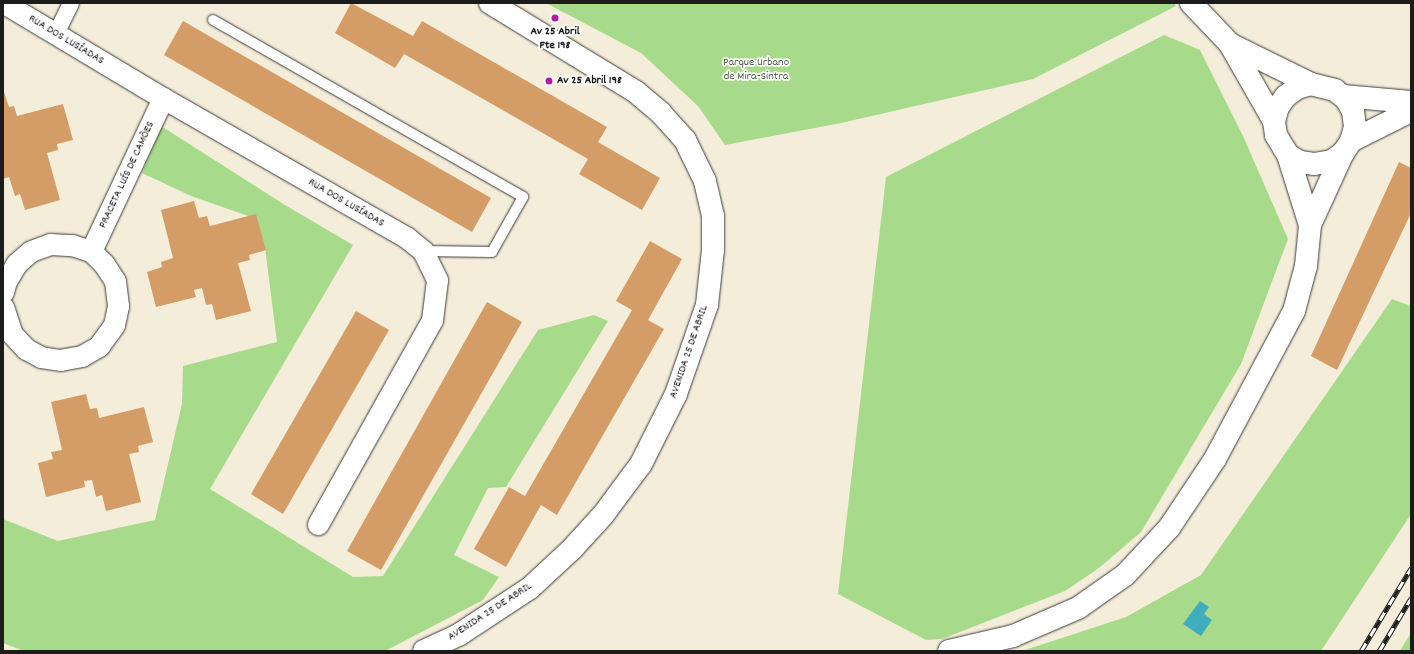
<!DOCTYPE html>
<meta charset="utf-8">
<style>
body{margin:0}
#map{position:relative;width:1414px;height:654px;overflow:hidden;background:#f4edda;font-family:Dekko,sans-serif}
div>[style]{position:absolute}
.green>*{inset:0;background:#a7da8a}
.water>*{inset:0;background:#40adbf}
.building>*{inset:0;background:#d49d67}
.roads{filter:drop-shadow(0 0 1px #3c3b38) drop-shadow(0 0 1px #3c3b38)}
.service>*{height:10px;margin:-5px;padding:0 5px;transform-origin:5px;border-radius:5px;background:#fff}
.pedestrian>*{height:16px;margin:-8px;padding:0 8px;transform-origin:8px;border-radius:8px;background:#fff}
.minor>*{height:21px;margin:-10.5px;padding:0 10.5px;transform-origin:10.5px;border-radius:10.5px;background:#fff}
.tertiary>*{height:22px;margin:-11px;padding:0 11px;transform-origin:11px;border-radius:11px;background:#fff}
.rail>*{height:4.5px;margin-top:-2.25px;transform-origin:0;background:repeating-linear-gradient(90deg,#fff 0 9px,#1c1c1c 0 18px);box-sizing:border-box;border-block:1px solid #1c1c1c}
.dots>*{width:11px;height:11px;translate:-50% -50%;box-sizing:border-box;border:2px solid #fff;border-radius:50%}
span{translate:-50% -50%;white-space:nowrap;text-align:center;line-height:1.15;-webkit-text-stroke:3.5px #fff;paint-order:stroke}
.poi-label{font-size:12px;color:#1c1c1c;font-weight:700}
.left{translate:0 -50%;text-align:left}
.street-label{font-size:12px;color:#1c1c1c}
.park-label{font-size:12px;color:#4d5e42}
.frame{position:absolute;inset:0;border:4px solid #1c1c1c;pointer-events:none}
</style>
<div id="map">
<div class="green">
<i style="clip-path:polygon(546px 3px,1174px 3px,1176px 6px,1033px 79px,841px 123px,725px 145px,698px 106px,641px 53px)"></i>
<i style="clip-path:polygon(1164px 35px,1200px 50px,1243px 136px,1288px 239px,1241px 364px,1141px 532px,1099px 568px,1065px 591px,942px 639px,926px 640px,838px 594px,886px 177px)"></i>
<i style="clip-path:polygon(161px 126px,285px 205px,353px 245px,210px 489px,353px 577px,383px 576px,538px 330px,594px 315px,608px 321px,506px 487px,488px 488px,454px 555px,499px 577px,483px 600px,387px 650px,377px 651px,24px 651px,3px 643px,3px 519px,58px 541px,155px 520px,182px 404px,183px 366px,277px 342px,265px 247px,251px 217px,191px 196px,142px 173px)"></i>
<i style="clip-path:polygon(1392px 299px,1411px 306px,1411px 514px,1321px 651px,1022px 651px,1126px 617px,1201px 575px)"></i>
<i style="clip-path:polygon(1411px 633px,1411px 651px,1400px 651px,1404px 644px)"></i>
</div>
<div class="water">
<i style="clip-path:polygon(1200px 601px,1209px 607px,1204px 614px,1212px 620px,1201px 636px,1183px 624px)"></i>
</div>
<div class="building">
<i style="clip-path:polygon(351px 3px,413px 36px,422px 21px,607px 127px,598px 142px,660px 178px,642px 210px,579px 174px,588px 159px,527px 124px,404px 54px,395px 68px,335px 33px)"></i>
<i style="clip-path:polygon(183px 21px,491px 198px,472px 232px,164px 55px)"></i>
<i style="clip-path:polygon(3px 89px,9px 107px,14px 106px,17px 116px,63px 104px,73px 140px,57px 144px,58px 150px,47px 153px,60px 200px,25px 210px,20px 194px,15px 196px,9px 177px,3px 179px)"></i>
<i style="clip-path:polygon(1399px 162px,1411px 168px,1411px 213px,1337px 370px,1311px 356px)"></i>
<i style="clip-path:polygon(194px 201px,199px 218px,207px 216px,210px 226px,256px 214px,266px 250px,249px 255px,250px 260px,238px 263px,251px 311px,216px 320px,212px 304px,206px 305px,202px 288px,194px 290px,196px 297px,156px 307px,147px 272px,162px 267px,161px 262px,173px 258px,161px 210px)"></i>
<i style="clip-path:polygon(650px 241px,682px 259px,648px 320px,664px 329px,557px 515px,541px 505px,506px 567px,474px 549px,509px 487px,525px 496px,632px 310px,616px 301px)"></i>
<i style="clip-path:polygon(487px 302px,522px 322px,381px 570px,347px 551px)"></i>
<i style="clip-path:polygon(356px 311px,389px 330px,283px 514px,251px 494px)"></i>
<i style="clip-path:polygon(86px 394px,90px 409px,97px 408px,99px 418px,144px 407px,153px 442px,138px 446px,139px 452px,129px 454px,141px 502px,106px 511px,102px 495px,96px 497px,92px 480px,84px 481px,85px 487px,46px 497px,38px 463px,53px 459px,51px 452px,62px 450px,51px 402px)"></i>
</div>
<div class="roads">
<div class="service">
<i style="left:213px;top:20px;width:357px;rotate:29.7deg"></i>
<i style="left:523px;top:197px;width:63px;rotate:119.4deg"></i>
<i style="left:492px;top:252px;width:69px;rotate:-179.2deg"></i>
</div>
<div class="pedestrian">
<i style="left:56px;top:34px;width:34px;rotate:-64deg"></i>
</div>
<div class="minor">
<i style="left:4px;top:3px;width:185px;rotate:30.9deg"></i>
<i style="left:163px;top:98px;width:280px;rotate:29.8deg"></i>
<i style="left:406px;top:237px;width:22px;rotate:39deg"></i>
<i style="left:423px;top:251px;width:32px;rotate:64deg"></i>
<i style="left:437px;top:280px;width:40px;rotate:97.1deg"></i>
<i style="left:432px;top:320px;width:234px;rotate:119.2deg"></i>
<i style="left:91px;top:251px;width:169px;rotate:-64.8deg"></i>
<i style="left:3px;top:292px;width:11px;rotate:-75deg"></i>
<i style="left:6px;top:281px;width:21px;rotate:-59deg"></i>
<i style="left:17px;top:263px;width:18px;rotate:-41deg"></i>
<i style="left:31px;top:251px;width:20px;rotate:-20deg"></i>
<i style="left:50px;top:244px;width:22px;rotate:3deg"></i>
<i style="left:72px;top:245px;width:20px;rotate:18deg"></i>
<i style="left:91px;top:251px;width:18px;rotate:45deg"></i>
<i style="left:104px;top:264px;width:20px;rotate:57deg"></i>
<i style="left:115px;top:281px;width:25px;rotate:83deg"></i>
<i style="left:118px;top:306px;width:19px;rotate:102deg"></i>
<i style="left:114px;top:325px;width:26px;rotate:126deg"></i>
<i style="left:99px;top:346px;width:20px;rotate:150deg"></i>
<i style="left:82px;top:356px;width:22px;rotate:170deg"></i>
<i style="left:60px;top:360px;width:19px;rotate:-171deg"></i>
<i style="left:41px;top:357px;width:17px;rotate:-152deg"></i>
<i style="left:26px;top:349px;width:21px;rotate:-133deg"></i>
<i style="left:12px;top:334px;width:28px;rotate:-108deg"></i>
</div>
<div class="tertiary">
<i style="left:1191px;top:3px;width:57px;rotate:46.4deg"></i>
<i style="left:1230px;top:44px;width:89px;rotate:60.3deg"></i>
<i style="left:1230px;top:44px;width:90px;rotate:26.3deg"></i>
<i style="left:1343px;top:96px;width:68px;rotate:5deg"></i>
<i style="left:1351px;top:141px;width:67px;rotate:-26.6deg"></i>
<i style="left:1288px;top:155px;width:14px;rotate:30deg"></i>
<i style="left:1300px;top:162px;width:14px;rotate:8deg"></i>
<i style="left:1314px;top:164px;width:18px;rotate:-9deg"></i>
<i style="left:1332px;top:161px;width:14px;rotate:-36deg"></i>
<i style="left:424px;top:651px;width:40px;rotate:-25deg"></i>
<i style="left:460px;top:634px;width:84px;rotate:-33.3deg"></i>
<i style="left:530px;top:588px;width:57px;rotate:-42.9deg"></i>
<i style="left:572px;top:549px;width:46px;rotate:-47.6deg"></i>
<i style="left:603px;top:515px;width:64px;rotate:-53.3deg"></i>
<i style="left:641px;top:464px;width:78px;rotate:-63.4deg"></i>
<i style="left:676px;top:394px;width:94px;rotate:-70.8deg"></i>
<i style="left:707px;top:305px;width:55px;rotate:-83.8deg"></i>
<i style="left:713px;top:250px;width:34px;rotate:-90deg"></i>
<i style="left:713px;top:216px;width:36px;rotate:-103deg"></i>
<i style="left:705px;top:181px;width:46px;rotate:-116deg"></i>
<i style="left:685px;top:140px;width:36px;rotate:-132deg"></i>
<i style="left:661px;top:113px;width:33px;rotate:-140deg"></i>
<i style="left:636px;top:92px;width:171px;rotate:-148.6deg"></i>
<i style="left:949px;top:651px;width:66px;rotate:-13.2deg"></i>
<i style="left:1013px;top:636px;width:71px;rotate:-23.3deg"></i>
<i style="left:1078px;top:608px;width:57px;rotate:-35.1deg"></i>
<i style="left:1125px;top:575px;width:64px;rotate:-46.9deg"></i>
<i style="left:1169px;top:528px;width:83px;rotate:-56.3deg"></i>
<i style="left:1215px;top:459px;width:168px;rotate:-61.9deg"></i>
<i style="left:1294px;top:311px;width:47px;rotate:-75.1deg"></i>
<i style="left:1306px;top:266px;width:41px;rotate:-84.4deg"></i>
<i style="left:1310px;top:225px;width:79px;rotate:-65.4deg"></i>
<i style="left:1343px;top:153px;width:14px;rotate:-56deg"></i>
<i style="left:1351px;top:141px;width:15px;rotate:-74deg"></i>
<i style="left:1355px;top:127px;width:16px;rotate:-97deg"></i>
<i style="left:1353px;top:111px;width:14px;rotate:-120deg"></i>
<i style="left:1346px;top:99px;width:14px;rotate:-141deg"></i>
<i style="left:1335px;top:90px;width:25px;rotate:-166deg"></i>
<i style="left:1311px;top:84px;width:15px;rotate:164deg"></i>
<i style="left:1297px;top:88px;width:14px;rotate:144deg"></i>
<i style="left:1286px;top:96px;width:14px;rotate:126deg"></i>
<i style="left:1278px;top:107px;width:15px;rotate:106deg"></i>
<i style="left:1274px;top:121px;width:14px;rotate:82deg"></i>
<i style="left:1276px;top:135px;width:23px;rotate:59deg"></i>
<i style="left:1288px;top:155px;width:73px;rotate:72.6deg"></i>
</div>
</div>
<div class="rail">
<i style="left:1361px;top:651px;width:97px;rotate:-58.9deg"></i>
<i style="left:1379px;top:651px;width:62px;rotate:-58.9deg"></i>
</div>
<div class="dots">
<i style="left:555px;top:18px;background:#b5179e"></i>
<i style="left:549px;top:81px;background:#b5179e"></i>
</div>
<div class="poi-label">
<span style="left:555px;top:39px">Av 25 Abril<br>Fte 198</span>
<span class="left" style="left:557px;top:81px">Av 25 Abril 198</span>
</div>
<div class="street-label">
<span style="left:66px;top:40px;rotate:31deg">RUA DOS LUSÍADAS</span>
<span style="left:127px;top:175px;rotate:-65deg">PRACETA LUÍS DE CAMÕES</span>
<span style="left:346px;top:203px;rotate:30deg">RUA DOS LUSÍADAS</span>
<span style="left:689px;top:352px;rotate:-71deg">AVENIDA 25 DE ABRIL</span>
<span style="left:490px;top:612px;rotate:-33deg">AVENIDA 25 DE ABRIL</span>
</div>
<div class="park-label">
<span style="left:756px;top:70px">Parque Urbano<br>de Mira-Sintra</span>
</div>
<div class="frame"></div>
</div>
